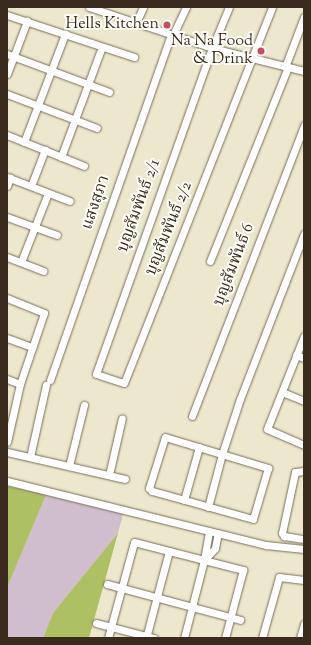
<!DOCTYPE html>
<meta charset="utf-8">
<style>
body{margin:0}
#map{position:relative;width:311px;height:645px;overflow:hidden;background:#ede8cd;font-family:"Sorts Mill Goudy","Noto Serif Thai",serif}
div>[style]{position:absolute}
.industrial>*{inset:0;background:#d0bdce}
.green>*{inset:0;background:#aec064}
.roads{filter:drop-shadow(0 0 1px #796c5b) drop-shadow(0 0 1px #796c5b)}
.minor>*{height:7px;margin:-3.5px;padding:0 3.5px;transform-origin:3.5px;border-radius:3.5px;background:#fff}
.dots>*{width:11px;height:11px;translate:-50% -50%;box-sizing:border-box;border:2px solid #fdfcf7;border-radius:50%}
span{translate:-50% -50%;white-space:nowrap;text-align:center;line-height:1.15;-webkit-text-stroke:4px #fdfcf7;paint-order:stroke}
.poi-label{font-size:16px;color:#3b2a1e}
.right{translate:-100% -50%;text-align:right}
.street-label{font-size:16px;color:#3b2a1e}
.frame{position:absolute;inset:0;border:8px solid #3b2a1e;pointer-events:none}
</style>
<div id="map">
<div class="industrial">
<i style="clip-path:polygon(46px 495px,123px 514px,118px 533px,53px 613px,43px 638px,7px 638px,7px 588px)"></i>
</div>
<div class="green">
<i style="clip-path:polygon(7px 486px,46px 495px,7px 588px)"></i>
<i style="clip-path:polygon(118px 533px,89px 638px,43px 638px,53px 613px)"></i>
</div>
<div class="roads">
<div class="minor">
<i style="left:89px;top:7px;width:130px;rotate:18.4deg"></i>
<i style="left:212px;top:48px;width:95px;rotate:14deg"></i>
<i style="left:229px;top:7px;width:44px;rotate:112.5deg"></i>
<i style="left:212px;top:48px;width:346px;rotate:109.6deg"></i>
<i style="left:96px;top:374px;width:29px;rotate:18deg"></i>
<i style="left:124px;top:383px;width:404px;rotate:-68.5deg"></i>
<i style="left:7px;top:15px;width:134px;rotate:18.3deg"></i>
<i style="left:136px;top:23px;width:17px;rotate:-66deg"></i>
<i style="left:173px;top:35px;width:31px;rotate:-65deg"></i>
<i style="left:7px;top:54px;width:109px;rotate:20.4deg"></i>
<i style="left:285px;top:67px;width:53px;rotate:-69.2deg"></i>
<i style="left:7px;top:74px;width:57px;rotate:-69.3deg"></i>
<i style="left:7px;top:94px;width:96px;rotate:20.7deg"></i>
<i style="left:7px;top:135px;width:83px;rotate:21.9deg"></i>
<i style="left:24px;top:142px;width:116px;rotate:-69.2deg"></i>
<i style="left:61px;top:157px;width:117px;rotate:-69.6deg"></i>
<i style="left:7px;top:177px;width:67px;rotate:20.9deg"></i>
<i style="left:7px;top:186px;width:9px;rotate:-69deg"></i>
<i style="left:31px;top:186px;width:39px;rotate:-69deg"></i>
<i style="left:7px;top:217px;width:53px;rotate:19.8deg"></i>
<i style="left:7px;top:257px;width:39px;rotate:21deg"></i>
<i style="left:210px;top:261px;width:209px;rotate:-68.1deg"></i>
<i style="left:21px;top:262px;width:74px;rotate:-68.6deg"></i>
<i style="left:7px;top:298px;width:40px;rotate:22deg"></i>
<i style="left:44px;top:313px;width:75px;rotate:108.7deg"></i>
<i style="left:20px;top:384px;width:59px;rotate:102.6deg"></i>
<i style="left:304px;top:336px;width:100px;rotate:111.7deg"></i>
<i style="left:267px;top:429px;width:40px;rotate:23.4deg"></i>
<i style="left:7px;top:338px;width:27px;rotate:20deg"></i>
<i style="left:296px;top:355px;width:9px;rotate:21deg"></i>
<i style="left:7px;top:379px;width:14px;rotate:21deg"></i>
<i style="left:50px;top:380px;width:366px;rotate:-70.7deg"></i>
<i style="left:282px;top:392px;width:24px;rotate:22deg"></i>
<i style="left:192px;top:416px;width:312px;rotate:-68.9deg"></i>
<i style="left:165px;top:437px;width:108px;rotate:16.8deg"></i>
<i style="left:268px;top:468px;width:53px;rotate:106.4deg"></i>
<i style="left:253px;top:519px;width:105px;rotate:-164.5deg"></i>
<i style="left:152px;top:491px;width:4px;rotate:-135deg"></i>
<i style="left:149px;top:488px;width:53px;rotate:-72.6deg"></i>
<i style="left:7px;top:452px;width:121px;rotate:12.9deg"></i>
<i style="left:30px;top:457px;width:74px;rotate:-77.5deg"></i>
<i style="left:69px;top:466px;width:63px;rotate:-76.2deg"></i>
<i style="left:304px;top:471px;width:9px;rotate:174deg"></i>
<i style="left:295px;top:472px;width:62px;rotate:102deg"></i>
<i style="left:282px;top:533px;width:4px;rotate:56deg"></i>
<i style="left:284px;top:536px;width:20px;rotate:9deg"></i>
<i style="left:109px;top:475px;width:58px;rotate:-77.2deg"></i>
<i style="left:7px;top:481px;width:267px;rotate:13.9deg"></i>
<i style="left:266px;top:545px;width:38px;rotate:6deg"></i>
<i style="left:184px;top:500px;width:55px;rotate:-74.2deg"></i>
<i style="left:208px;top:507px;width:55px;rotate:-75.2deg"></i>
<i style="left:222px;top:454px;width:58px;rotate:-71.9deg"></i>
<i style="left:240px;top:399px;width:177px;rotate:-68.8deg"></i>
<i style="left:204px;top:560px;width:16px;rotate:-47deg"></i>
<i style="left:215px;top:548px;width:15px;rotate:-79deg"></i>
<i style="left:107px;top:584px;width:138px;rotate:15.1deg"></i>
<i style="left:96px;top:623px;width:60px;rotate:14.5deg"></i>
<i style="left:108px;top:638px;width:99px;rotate:-74.8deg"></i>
<i style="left:134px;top:542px;width:113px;rotate:14.4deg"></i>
<i style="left:243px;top:570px;width:70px;rotate:104.8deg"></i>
<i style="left:146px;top:638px;width:90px;rotate:-75.2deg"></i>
<i style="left:184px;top:638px;width:81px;rotate:-75.6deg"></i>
<i style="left:204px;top:560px;width:29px;rotate:-80deg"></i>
<i style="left:262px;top:638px;width:63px;rotate:-74.4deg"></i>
<i style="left:279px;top:577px;width:25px;rotate:7deg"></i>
<i style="left:300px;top:638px;width:15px;rotate:-74deg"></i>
</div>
</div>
<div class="dots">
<i style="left:167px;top:25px;background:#d1495b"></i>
<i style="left:261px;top:51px;background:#d1495b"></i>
</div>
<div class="poi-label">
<span class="right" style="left:159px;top:25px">Hells Kitchen</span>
<span class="right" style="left:253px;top:51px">Na Na Food<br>&amp; Drink</span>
</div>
<div class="street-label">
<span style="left:97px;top:203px;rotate:-71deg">แสงสุภา</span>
<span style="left:140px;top:206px;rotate:-70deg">บุญสัมพันธ์ 2/1</span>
<span style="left:170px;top:229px;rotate:-68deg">บุญสัมพันธ์ 2/2</span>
<span style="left:235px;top:265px;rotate:-69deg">บุญสัมพันธ์ 6</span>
</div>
<div class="frame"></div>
</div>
